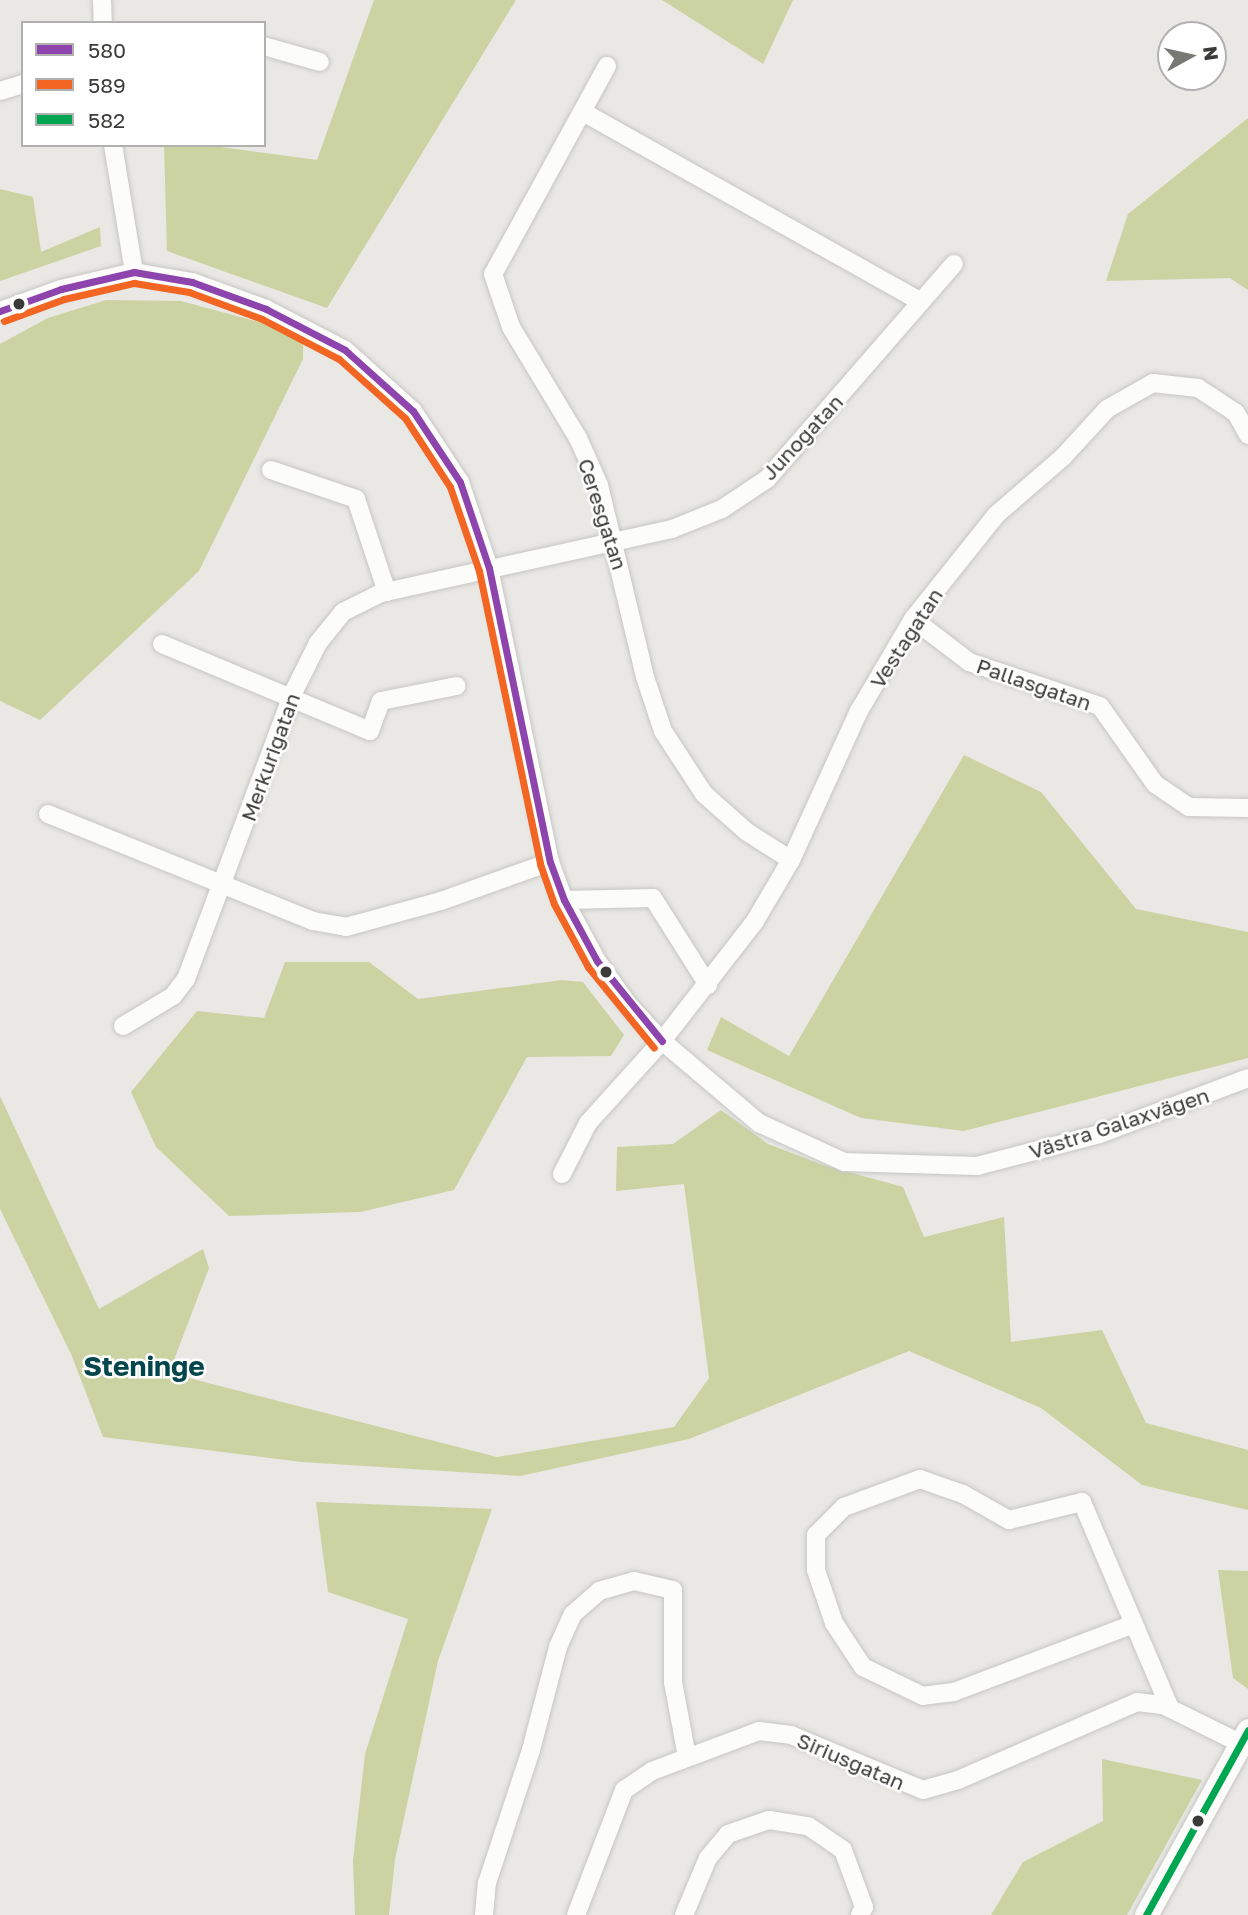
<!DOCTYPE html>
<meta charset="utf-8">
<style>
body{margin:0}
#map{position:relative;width:1248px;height:1915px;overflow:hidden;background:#e9e8e5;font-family:"Golos Text",sans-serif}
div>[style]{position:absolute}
.forest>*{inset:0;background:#cbd3a2}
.roads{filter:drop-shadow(0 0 2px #c6c6c3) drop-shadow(0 0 2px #c6c6c3)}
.minor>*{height:18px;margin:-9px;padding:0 9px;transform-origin:9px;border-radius:9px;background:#fcfcfb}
.tertiary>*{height:23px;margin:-11.5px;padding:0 11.5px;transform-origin:11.5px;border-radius:11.5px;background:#fcfcfb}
.bus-1>*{height:7px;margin:-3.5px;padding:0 3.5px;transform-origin:3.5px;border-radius:3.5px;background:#8e44ad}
.bus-2>*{height:7px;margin:-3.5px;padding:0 3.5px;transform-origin:3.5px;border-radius:3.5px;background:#f26522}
.bus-3>*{height:7px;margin:-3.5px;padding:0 3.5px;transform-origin:3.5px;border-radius:3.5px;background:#00a651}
.dots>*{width:19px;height:19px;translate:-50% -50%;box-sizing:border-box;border:4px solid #fff;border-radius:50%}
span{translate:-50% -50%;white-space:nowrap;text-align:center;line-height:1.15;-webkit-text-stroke:5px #fff;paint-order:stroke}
.street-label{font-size:21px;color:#3b3b39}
.district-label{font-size:28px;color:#02454a;font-weight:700}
.legend{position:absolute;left:21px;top:21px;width:245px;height:126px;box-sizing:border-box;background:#fff;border:2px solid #b1b1b0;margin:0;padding:9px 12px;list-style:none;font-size:21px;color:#3b3b39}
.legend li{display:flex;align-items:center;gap:14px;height:35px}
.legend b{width:35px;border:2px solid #b1b1b0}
.north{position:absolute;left:1157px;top:21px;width:70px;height:70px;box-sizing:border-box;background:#fff;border:2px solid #b1b1b0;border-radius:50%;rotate:82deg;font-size:19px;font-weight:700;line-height:28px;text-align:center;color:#3b3b39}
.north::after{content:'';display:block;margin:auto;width:24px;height:32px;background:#787875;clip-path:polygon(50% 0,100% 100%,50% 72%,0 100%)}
</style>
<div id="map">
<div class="forest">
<i style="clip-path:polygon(374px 0,516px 0,327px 308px,167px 251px,164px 145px,205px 145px,317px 160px)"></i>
<i style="clip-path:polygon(662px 0,793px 0,763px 64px)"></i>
<i style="clip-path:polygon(1248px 118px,1248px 290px,1230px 278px,1106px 281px,1128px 214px)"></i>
<i style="clip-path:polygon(0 189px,33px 197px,41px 252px,100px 227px,101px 246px,0 281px)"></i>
<i style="clip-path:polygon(106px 300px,181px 301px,303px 334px,303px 359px,199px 571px,40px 720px,0 701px,0 344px,48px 318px)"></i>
<i style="clip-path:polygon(964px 755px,1041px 792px,1136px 909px,1248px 932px,1248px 1058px,964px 1131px,861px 1118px,707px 1050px,721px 1017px,789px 1056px)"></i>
<i style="clip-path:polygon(285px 962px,369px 962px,418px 999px,562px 980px,583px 982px,624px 1035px,611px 1056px,527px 1057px,454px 1190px,360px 1212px,229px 1216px,156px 1147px,131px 1092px,197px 1011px,264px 1018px)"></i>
<i style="clip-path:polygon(0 1096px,99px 1309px,203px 1249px,209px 1268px,169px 1373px,497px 1457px,674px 1427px,709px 1378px,684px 1184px,616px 1191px,617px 1147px,673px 1144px,721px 1110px,768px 1144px,823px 1165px,903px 1187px,924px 1237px,1004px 1217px,1011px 1342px,1102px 1330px,1146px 1423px,1248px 1450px,1248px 1510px,1142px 1485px,1041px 1408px,909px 1351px,689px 1439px,520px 1476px,302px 1462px,103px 1437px,71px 1354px,0 1209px)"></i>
<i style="clip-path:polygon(316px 1502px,492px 1509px,438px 1661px,395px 1860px,389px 1915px,355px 1915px,353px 1860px,365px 1754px,408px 1619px,328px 1592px)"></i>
<i style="clip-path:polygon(1218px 1570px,1248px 1571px,1248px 1689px,1233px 1678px)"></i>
<i style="clip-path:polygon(1102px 1759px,1202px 1780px,1127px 1915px,991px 1915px,1023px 1862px,1103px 1821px)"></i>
</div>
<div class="roads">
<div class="minor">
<i style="left:102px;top:0;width:23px;rotate:88deg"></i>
<i style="left:264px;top:46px;width:58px;rotate:15.9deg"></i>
<i style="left:607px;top:66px;width:237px;rotate:118.7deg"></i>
<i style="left:493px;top:274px;width:56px;rotate:71.2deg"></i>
<i style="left:511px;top:327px;width:130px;rotate:58.9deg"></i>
<i style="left:578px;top:438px;width:51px;rotate:65.9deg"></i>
<i style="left:599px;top:485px;width:197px;rotate:76.5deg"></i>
<i style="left:645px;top:677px;width:57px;rotate:71.6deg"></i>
<i style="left:663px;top:731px;width:75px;rotate:56.9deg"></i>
<i style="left:704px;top:794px;width:57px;rotate:41.5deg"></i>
<i style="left:747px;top:832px;width:52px;rotate:32.5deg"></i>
<i style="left:0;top:91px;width:24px;rotate:-17deg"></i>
<i style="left:583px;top:112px;width:386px;rotate:29.3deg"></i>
<i style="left:113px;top:145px;width:129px;rotate:80.6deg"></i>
<i style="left:0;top:311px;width:65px;rotate:-19.8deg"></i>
<i style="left:61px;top:289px;width:75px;rotate:-13.1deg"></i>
<i style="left:134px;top:272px;width:59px;rotate:9.8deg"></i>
<i style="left:192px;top:282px;width:79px;rotate:20deg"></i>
<i style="left:266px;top:309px;width:89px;rotate:27.4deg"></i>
<i style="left:345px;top:350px;width:91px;rotate:41.9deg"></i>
<i style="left:413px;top:411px;width:85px;rotate:56.5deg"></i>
<i style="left:460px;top:482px;width:91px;rotate:71.4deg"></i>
<i style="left:489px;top:568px;width:300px;rotate:78.3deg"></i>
<i style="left:550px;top:862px;width:40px;rotate:69.8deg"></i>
<i style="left:564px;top:900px;width:69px;rotate:61.6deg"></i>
<i style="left:597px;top:961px;width:52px;rotate:54.5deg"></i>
<i style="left:627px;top:1003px;width:52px;rotate:47.4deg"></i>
<i style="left:662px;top:1041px;width:127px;rotate:40.2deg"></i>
<i style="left:759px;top:1123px;width:94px;rotate:24.6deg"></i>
<i style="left:844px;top:1162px;width:133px;rotate:1.7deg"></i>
<i style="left:977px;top:1166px;width:127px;rotate:-14.6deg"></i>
<i style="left:1100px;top:1134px;width:158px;rotate:-20.7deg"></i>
<i style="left:271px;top:470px;width:90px;rotate:18.8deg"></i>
<i style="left:356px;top:499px;width:98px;rotate:71.6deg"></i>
<i style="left:913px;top:619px;width:71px;rotate:37.5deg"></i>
<i style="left:969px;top:662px;width:138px;rotate:18.6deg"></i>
<i style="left:1100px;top:706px;width:95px;rotate:54.8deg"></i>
<i style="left:1155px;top:784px;width:41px;rotate:34.1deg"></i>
<i style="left:1189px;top:807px;width:59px;rotate:1deg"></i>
<i style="left:162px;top:644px;width:225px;rotate:22.7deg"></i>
<i style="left:370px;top:731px;width:32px;rotate:-70deg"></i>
<i style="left:381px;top:701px;width:77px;rotate:-11.2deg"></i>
<i style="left:48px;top:814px;width:286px;rotate:22deg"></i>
<i style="left:313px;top:921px;width:34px;rotate:10deg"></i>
<i style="left:346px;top:927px;width:98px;rotate:-15.3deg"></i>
<i style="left:441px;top:901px;width:116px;rotate:-19.7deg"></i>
<i style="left:564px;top:900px;width:89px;rotate:-1.3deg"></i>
<i style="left:653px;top:898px;width:103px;rotate:57.7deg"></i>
<i style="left:123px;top:1026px;width:58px;rotate:-31deg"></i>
<i style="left:173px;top:996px;width:21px;rotate:-53deg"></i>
<i style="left:186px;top:979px;width:303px;rotate:-69.5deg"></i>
<i style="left:292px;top:695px;width:58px;rotate:-63.4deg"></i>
<i style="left:318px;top:643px;width:40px;rotate:-51deg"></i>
<i style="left:343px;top:612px;width:42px;rotate:-26.6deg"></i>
<i style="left:381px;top:593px;width:298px;rotate:-12.4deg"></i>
<i style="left:672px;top:529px;width:54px;rotate:-21.8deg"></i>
<i style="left:722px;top:509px;width:54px;rotate:-33.7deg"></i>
<i style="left:767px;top:479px;width:285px;rotate:-49deg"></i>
<i style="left:562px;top:1174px;width:57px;rotate:-63deg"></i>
<i style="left:588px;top:1123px;width:110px;rotate:-47.9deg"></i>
<i style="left:662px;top:1041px;width:152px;rotate:-52.2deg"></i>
<i style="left:755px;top:921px;width:71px;rotate:-59.5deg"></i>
<i style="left:791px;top:860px;width:164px;rotate:-65.5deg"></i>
<i style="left:859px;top:711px;width:107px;rotate:-59.6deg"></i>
<i style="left:913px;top:619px;width:133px;rotate:-51.4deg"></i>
<i style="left:996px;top:515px;width:89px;rotate:-40.9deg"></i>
<i style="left:1063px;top:457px;width:65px;rotate:-47.5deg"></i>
<i style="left:1107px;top:409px;width:53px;rotate:-29.5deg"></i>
<i style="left:1153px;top:383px;width:45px;rotate:6.3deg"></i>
<i style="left:1198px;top:388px;width:45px;rotate:33.3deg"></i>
<i style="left:1236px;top:413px;width:25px;rotate:61deg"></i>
<i style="left:1131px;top:1625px;width:189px;rotate:159.3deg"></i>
<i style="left:954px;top:1692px;width:31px;rotate:173deg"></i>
<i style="left:923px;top:1696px;width:67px;rotate:-154.2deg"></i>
<i style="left:863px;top:1667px;width:53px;rotate:-123.4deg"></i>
<i style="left:834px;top:1623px;width:56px;rotate:-108.8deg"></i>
<i style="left:816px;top:1570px;width:35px;rotate:-90deg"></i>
<i style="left:816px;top:1535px;width:40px;rotate:-45deg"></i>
<i style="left:844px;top:1507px;width:81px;rotate:-20.2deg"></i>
<i style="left:920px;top:1479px;width:46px;rotate:19.2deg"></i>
<i style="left:963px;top:1494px;width:53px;rotate:29.5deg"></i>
<i style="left:1009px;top:1520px;width:75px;rotate:-13.9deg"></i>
<i style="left:1082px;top:1502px;width:224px;rotate:66.9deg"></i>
<i style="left:484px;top:1915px;width:32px;rotate:-85deg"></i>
<i style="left:487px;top:1883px;width:140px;rotate:-71.7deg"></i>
<i style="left:531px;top:1750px;width:106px;rotate:-75.3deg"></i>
<i style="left:558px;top:1647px;width:36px;rotate:-66deg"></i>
<i style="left:573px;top:1614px;width:35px;rotate:-41deg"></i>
<i style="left:599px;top:1591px;width:36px;rotate:-16deg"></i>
<i style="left:634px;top:1581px;width:40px;rotate:13deg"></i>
<i style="left:673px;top:1590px;width:92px;rotate:90deg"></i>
<i style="left:673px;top:1682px;width:76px;rotate:79.4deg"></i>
<i style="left:576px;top:1915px;width:134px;rotate:-69deg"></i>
<i style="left:624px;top:1790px;width:34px;rotate:-34deg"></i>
<i style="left:652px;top:1771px;width:114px;rotate:-20.5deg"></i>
<i style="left:759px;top:1731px;width:32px;rotate:7deg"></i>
<i style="left:791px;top:1735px;width:143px;rotate:22.6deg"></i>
<i style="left:923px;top:1790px;width:36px;rotate:-16deg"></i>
<i style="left:958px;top:1780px;width:195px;rotate:-23.5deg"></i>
<i style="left:1137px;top:1702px;width:26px;rotate:7deg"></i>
<i style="left:1163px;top:1705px;width:86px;rotate:26.3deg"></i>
<i style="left:684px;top:1915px;width:62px;rotate:-67.2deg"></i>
<i style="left:708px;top:1858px;width:31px;rotate:-50deg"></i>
<i style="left:728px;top:1834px;width:43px;rotate:-18.9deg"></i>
<i style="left:769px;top:1820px;width:39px;rotate:9deg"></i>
<i style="left:808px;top:1826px;width:42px;rotate:34.4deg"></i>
<i style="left:843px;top:1850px;width:61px;rotate:69.8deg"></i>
<i style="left:864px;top:1907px;width:9px;rotate:117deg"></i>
</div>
<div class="tertiary">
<i style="left:1146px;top:1915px;width:211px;rotate:-61.1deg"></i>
</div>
</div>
<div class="bus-1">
<i style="left:0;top:311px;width:65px;rotate:-19.8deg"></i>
<i style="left:61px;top:289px;width:75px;rotate:-13.1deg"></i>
<i style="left:134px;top:272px;width:59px;rotate:9.8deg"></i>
<i style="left:192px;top:282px;width:79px;rotate:20deg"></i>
<i style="left:266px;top:309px;width:89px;rotate:27.4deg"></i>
<i style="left:345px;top:350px;width:91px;rotate:41.9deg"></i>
<i style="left:413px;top:411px;width:85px;rotate:56.5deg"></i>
<i style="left:460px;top:482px;width:91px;rotate:71.4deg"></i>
<i style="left:489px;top:568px;width:300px;rotate:78.3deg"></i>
<i style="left:550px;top:862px;width:40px;rotate:69.8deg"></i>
<i style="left:564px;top:900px;width:69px;rotate:61.6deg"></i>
<i style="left:597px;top:961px;width:103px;rotate:50.9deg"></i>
</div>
<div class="bus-2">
<i style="left:4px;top:321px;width:64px;rotate:-20.1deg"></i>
<i style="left:64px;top:299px;width:72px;rotate:-12.9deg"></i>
<i style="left:134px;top:283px;width:56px;rotate:9.3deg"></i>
<i style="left:189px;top:292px;width:78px;rotate:20.3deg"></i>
<i style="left:262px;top:319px;width:87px;rotate:27.5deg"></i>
<i style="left:339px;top:359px;width:89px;rotate:41.8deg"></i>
<i style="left:405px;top:418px;width:82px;rotate:56.9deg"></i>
<i style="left:450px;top:487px;width:89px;rotate:71deg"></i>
<i style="left:479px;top:571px;width:299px;rotate:78.2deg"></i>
<i style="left:540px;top:864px;width:42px;rotate:70.7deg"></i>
<i style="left:554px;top:904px;width:72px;rotate:61.6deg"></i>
<i style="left:588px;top:967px;width:104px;rotate:50.8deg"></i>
</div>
<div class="bus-3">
<i style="left:1146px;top:1915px;width:211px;rotate:-61.1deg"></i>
</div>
<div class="dots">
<i style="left:19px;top:304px;background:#3b3b39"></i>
<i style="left:606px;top:972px;background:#3b3b39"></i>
<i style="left:1198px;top:1821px;background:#3b3b39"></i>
</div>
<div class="street-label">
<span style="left:802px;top:437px;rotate:-47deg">Junogatan</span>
<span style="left:603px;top:514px;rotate:72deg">Ceresgatan</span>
<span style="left:906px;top:638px;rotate:-57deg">Vestagatan</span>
<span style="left:1034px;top:684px;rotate:19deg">Pallasgatan</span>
<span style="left:270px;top:757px;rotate:-70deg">Merkurigatan</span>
<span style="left:1119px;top:1123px;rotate:-18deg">Västra Galaxvägen</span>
<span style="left:851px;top:1761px;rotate:23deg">Siriusgatan</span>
</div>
<div class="district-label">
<span style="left:144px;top:1366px">Steninge</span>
</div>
<ul class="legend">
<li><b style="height:9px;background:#8e44ad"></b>580</li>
<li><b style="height:9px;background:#f26522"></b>589</li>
<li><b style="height:9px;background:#00a651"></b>582</li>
</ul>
<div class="north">N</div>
</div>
